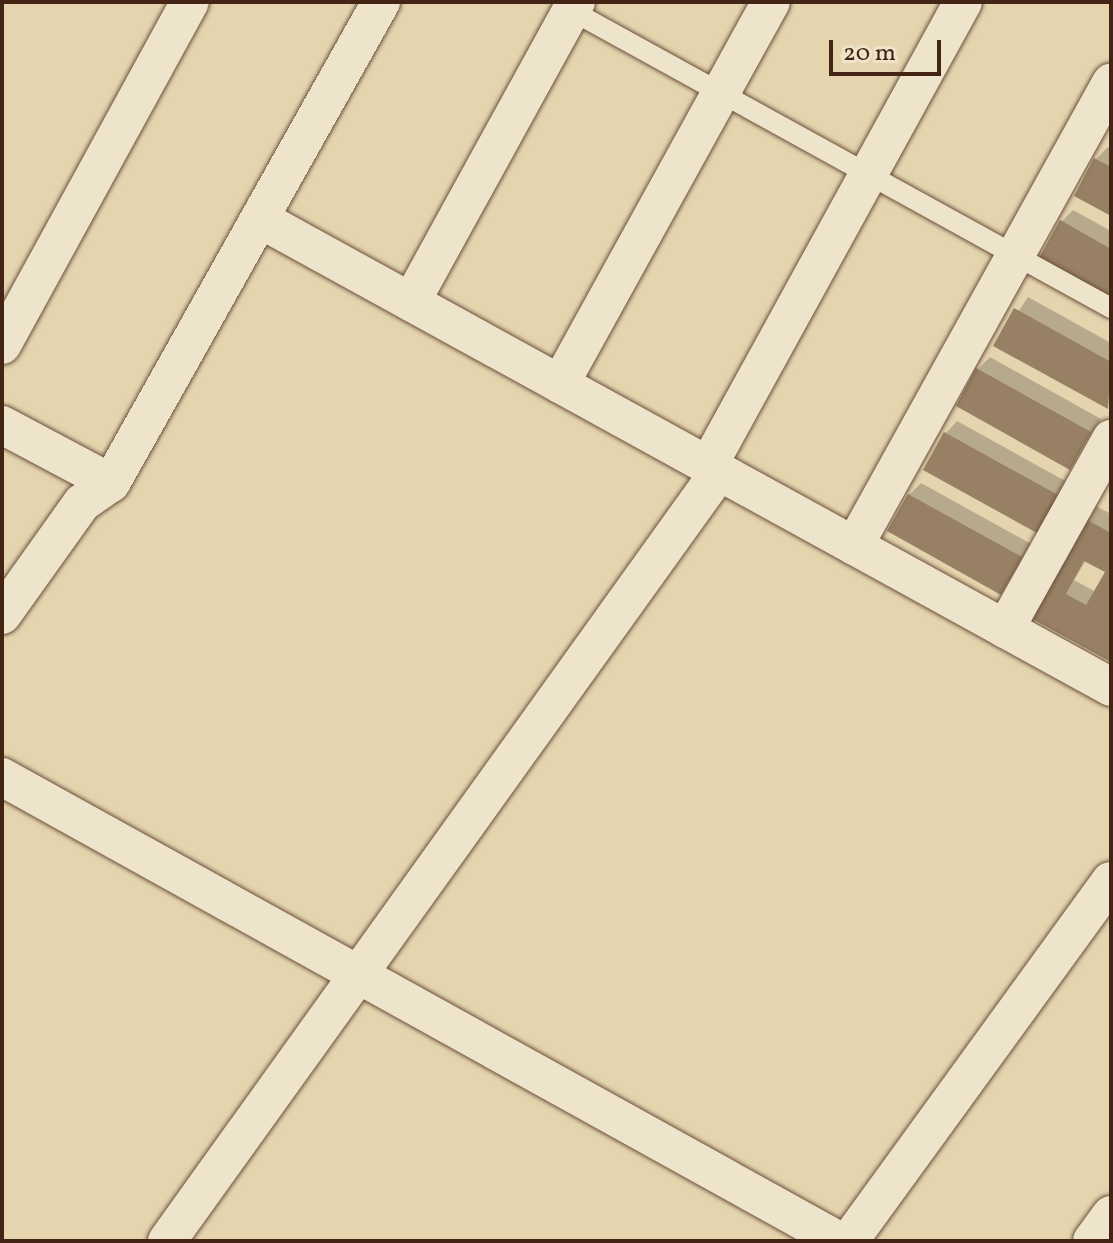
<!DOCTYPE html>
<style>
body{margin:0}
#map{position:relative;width:1113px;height:1243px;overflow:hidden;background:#e5d5af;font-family:Vollkorn,serif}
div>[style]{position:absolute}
.shadow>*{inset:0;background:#0003}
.building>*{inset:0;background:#988065}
.roads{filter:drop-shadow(0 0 2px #6c503c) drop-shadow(0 0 2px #6c503c)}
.service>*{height:20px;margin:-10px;padding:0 10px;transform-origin:10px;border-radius:10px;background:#eee4cb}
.minor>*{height:38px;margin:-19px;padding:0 19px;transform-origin:19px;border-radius:19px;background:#eee4cb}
span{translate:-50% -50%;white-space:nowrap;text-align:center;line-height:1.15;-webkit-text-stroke:6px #eee4cb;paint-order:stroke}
.frame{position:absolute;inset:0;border:4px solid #442415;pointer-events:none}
.scale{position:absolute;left:829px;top:40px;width:112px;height:36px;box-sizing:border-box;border:4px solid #442415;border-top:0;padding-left:10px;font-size:24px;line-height:28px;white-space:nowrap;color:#442415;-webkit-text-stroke:6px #eee4cb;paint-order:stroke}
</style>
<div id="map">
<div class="shadow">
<i style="clip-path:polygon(1108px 147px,1111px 149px,1111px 214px,1096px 159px)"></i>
<i style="clip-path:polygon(1073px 210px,1111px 231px,1111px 296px,1061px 222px)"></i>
<i style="clip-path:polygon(1028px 297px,1111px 343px,1107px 407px,996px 345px)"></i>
<i style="clip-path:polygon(990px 357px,1101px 419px,1069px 467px,978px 369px)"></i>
<i style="clip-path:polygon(957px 421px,1069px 483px,1049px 519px,946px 433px)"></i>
<i style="clip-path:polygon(921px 483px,1033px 545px,1001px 592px,909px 495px)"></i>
<i style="clip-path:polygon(evenodd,1096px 506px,1111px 514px,1111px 660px,1030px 615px,1084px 518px,1096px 506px,1086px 560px,1107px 572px,1096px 592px,1074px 580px,1086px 560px)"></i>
</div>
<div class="building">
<i style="clip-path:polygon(1094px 158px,1111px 167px,1111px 216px,1074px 196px)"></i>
<i style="clip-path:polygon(1060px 220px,1111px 249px,1111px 298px,1039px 258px)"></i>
<i style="clip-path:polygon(1014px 308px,1111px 362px,1108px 409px,993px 346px)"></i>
<i style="clip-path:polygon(976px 368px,1091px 432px,1070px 470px,956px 406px)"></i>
<i style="clip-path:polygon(944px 432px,1058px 495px,1037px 533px,923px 470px)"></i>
<i style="clip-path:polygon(908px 494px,1022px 557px,1001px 595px,887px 531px)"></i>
<i style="clip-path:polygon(evenodd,1082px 517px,1111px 533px,1111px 662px,1027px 616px,1082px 517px,1084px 561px,1105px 572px,1086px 605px,1066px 594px,1084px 561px)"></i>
</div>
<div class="roads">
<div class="service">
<i style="left:565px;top:7px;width:623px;rotate:28.87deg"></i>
</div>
<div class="minor">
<i style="left:260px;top:219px;width:971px;rotate:28.81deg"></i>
<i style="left:411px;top:302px;width:342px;rotate:-61.2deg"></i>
<i style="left:2px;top:345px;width:391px;rotate:-61.3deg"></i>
<i style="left:560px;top:384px;width:436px;rotate:-61.1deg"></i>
<i style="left:2px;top:425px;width:123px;rotate:28deg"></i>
<i style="left:708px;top:466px;width:529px;rotate:-61.21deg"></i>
<i style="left:854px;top:546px;width:530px;rotate:-60.97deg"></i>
<i style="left:2px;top:615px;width:138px;rotate:-54.5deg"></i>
<i style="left:82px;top:503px;width:35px;rotate:-35deg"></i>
<i style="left:111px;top:483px;width:552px;rotate:-60.69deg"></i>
<i style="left:1005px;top:629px;width:218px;rotate:-60.8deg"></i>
<i style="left:2px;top:777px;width:957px;rotate:29deg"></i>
<i style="left:167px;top:1241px;width:947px;rotate:-54.33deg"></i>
<i style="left:849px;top:1241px;width:445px;rotate:-54deg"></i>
<i style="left:1092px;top:1241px;width:32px;rotate:-54deg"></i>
</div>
</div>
<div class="frame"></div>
<div class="scale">20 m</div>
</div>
